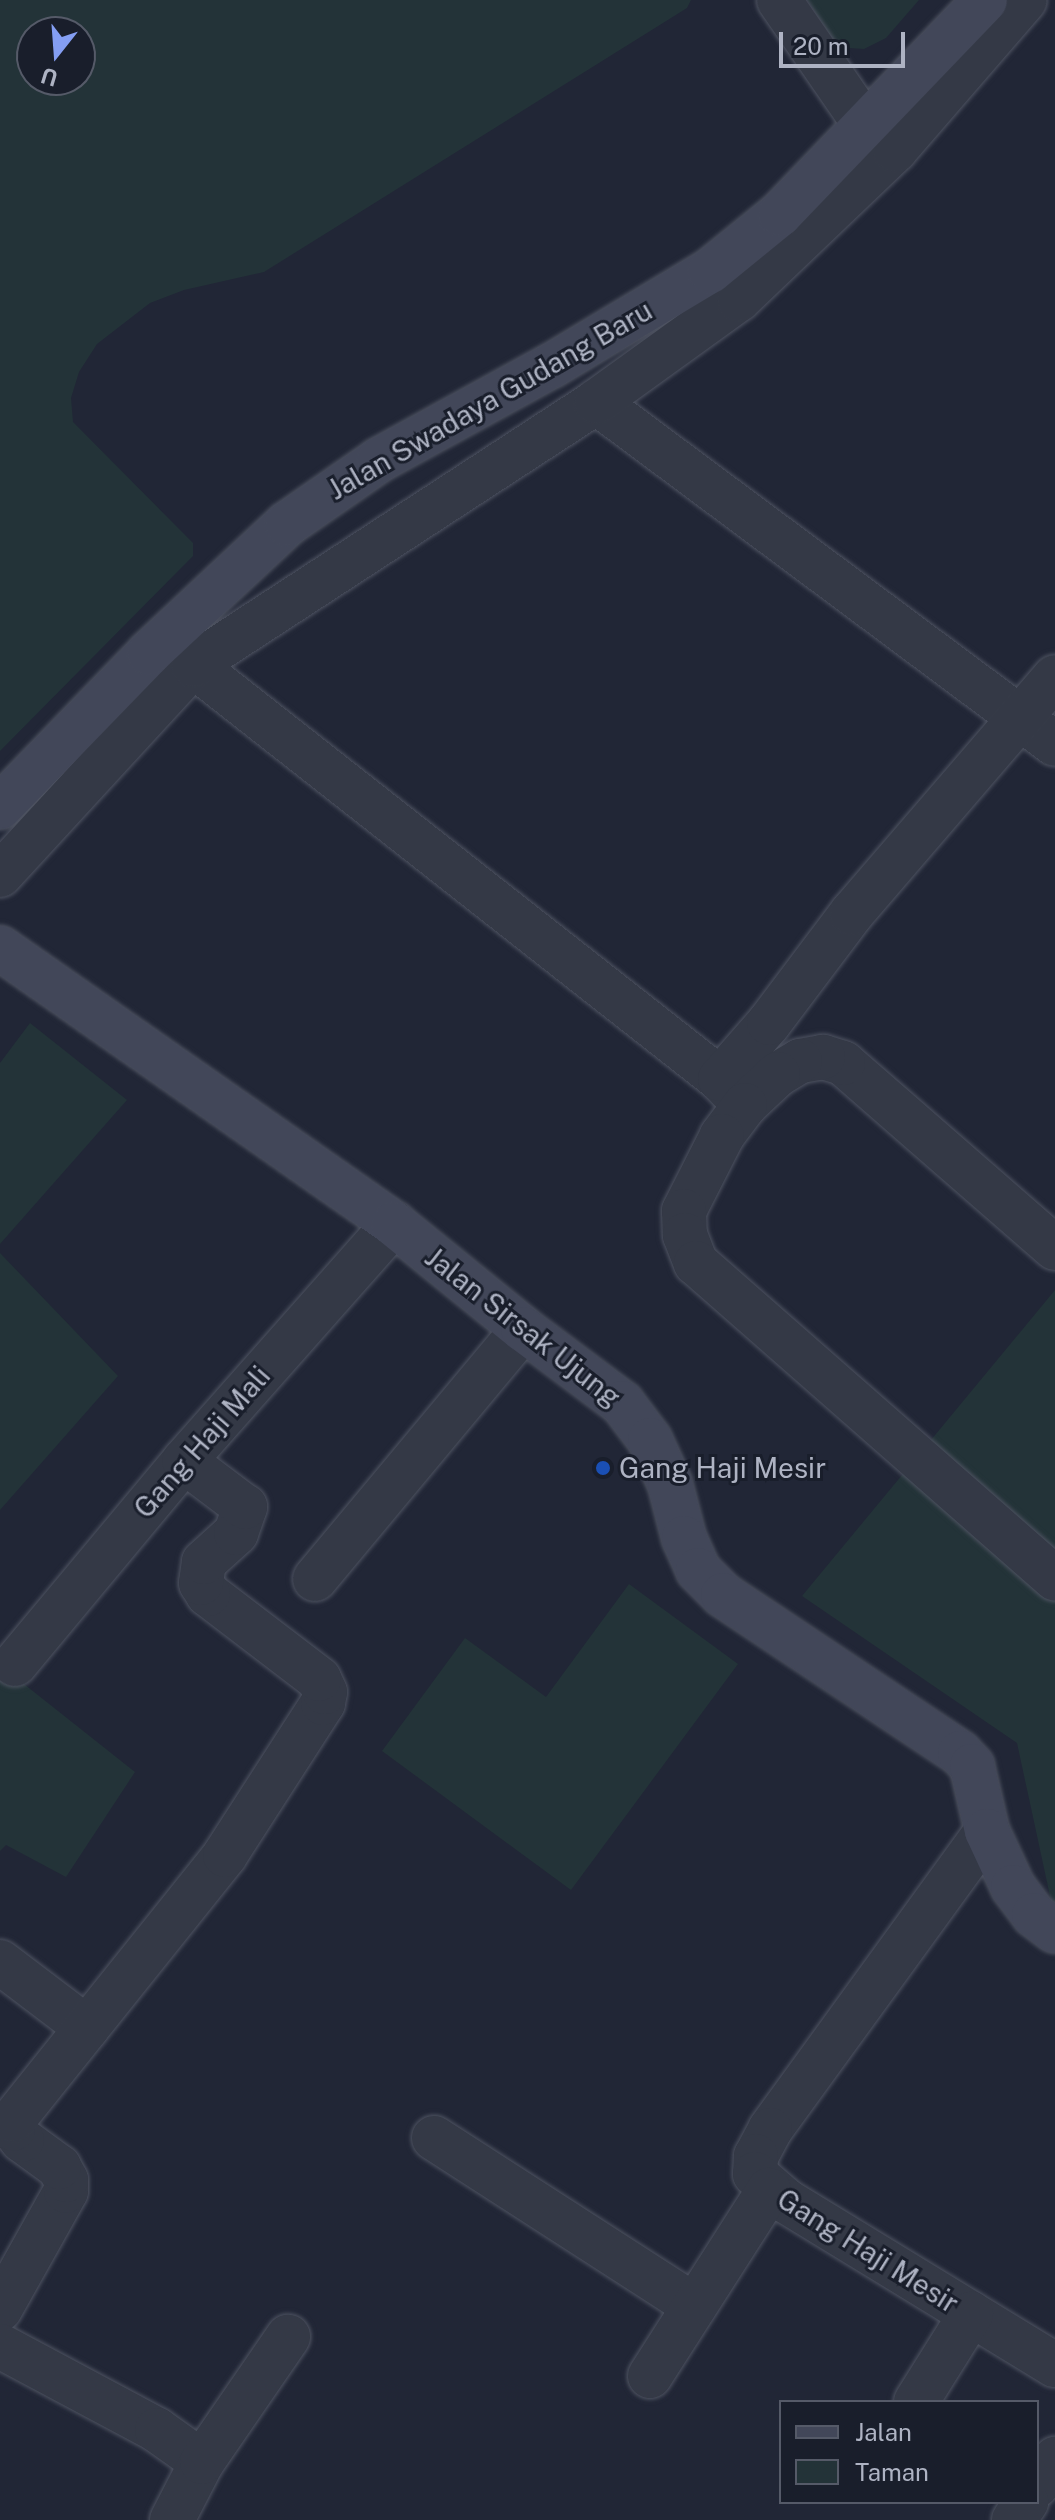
<!DOCTYPE html>
<style>
body{margin:0}
#map{position:relative;width:1055px;height:2520px;overflow:hidden;background:#212636;font-family:"Public Sans",sans-serif}
div>[style]{position:absolute}
.green>*{inset:0;background:#233338}
.roads{filter:drop-shadow(0 0 2px #4e5361) drop-shadow(0 0 2px #4e5361)}
.street>*{height:44px;margin:-22px;padding:0 22px;transform-origin:22px;border-radius:22px;background:#343946}
.secondary>*{height:44px;margin:-22px;padding:0 22px;transform-origin:22px;border-radius:22px;background:#424759}
.dots>*{width:22px;height:22px;translate:-50% -50%;box-sizing:border-box;border:4px solid #191e2b;border-radius:50%}
span{translate:-50% -50%;white-space:nowrap;text-align:center;line-height:1.15;-webkit-text-stroke:6px #191e2b;paint-order:stroke}
.street-label{font-size:28px;color:#aeb3c3}
.poi-label{font-size:28px;color:#aeb3c3}
.left{translate:0 -50%;text-align:left}
.legend{position:absolute;left:779px;top:2400px;width:260px;height:104px;box-sizing:border-box;background:#191e2b;border:2px solid #555a68;margin:0;padding:10px 14px;list-style:none;font-size:24px;color:#aeb3c3}
.legend li{display:flex;align-items:center;gap:16px;height:40px}
.legend b{width:40px;border:2px solid #555a68}
.north{position:absolute;left:16px;top:16px;width:80px;height:80px;box-sizing:border-box;background:#191e2b;border:2px solid #555a68;border-radius:50%;rotate:197deg;font-size:22px;font-weight:700;line-height:32px;text-align:center;color:#aeb3c3}
.north::after{content:'';display:block;margin:auto;width:28px;height:36px;background:#849ef3;clip-path:polygon(50% 0,100% 100%,50% 72%,0 100%)}
.scale{position:absolute;left:779px;top:32px;width:126px;height:36px;box-sizing:border-box;border:4px solid #aeb3c3;border-top:0;padding-left:10px;font-size:24px;line-height:28px;white-space:nowrap;color:#aeb3c3;-webkit-text-stroke:6px #191e2b;paint-order:stroke}
</style>
<div id="map">
<div class="green">
<i style="clip-path:polygon(evenodd,0 0,691px 0,687px 8px,264px 272px,184px 290px,150px 303px,97px 344px,79px 372px,71px 398px,73px 422px,193px 543px,193px 556px,0 751px,0 0,32px 32px,80px 32px,80px 80px,32px 80px,32px 32px)"></i>
<i style="clip-path:polygon(807px 0,919px 0,886px 38px,864px 49px,849px 48px,832px 38px)"></i>
<i style="clip-path:polygon(30px 1023px,127px 1100px,0 1244px,0 1063px)"></i>
<i style="clip-path:polygon(0 1253px,118px 1376px,0 1510px)"></i>
<i style="clip-path:polygon(1055px 1290px,1055px 1919px,1017px 1743px,802px 1596px)"></i>
<i style="clip-path:polygon(629px 1584px,738px 1664px,571px 1890px,382px 1751px,465px 1638px,546px 1697px)"></i>
<i style="clip-path:polygon(0 1665px,135px 1772px,66px 1877px,6px 1845px,0 1851px)"></i>
</div>
<div class="roads">
<div class="street">
<i style="left:779px;top:0;width:153px;rotate:55.4deg"></i>
<i style="left:596px;top:402px;width:572px;rotate:36.69deg"></i>
<i style="left:193px;top:665px;width:670px;rotate:38.15deg"></i>
<i style="left:720px;top:1079px;width:36px;rotate:46deg"></i>
<i style="left:0;top:875px;width:285px;rotate:-47.4deg"></i>
<i style="left:193px;top:665px;width:481px;rotate:-33.1deg"></i>
<i style="left:596px;top:402px;width:176px;rotate:-35.8deg"></i>
<i style="left:739px;top:299px;width:216px;rotate:-43.7deg"></i>
<i style="left:895px;top:150px;width:198px;rotate:-49.1deg"></i>
<i style="left:720px;top:1079px;width:74px;rotate:-48.8deg"></i>
<i style="left:769px;top:1023px;width:138px;rotate:-53deg"></i>
<i style="left:852px;top:913px;width:311px;rotate:-49.3deg"></i>
<i style="left:1055px;top:1248px;width:281px;rotate:-138.9deg"></i>
<i style="left:843px;top:1063px;width:21px;rotate:-163deg"></i>
<i style="left:823px;top:1057px;width:23px;rotate:170deg"></i>
<i style="left:800px;top:1061px;width:26px;rotate:149deg"></i>
<i style="left:778px;top:1074px;width:45px;rotate:136.8deg"></i>
<i style="left:745px;top:1105px;width:39px;rotate:127deg"></i>
<i style="left:722px;top:1136px;width:84px;rotate:116.9deg"></i>
<i style="left:684px;top:1211px;width:24px;rotate:88deg"></i>
<i style="left:685px;top:1235px;width:30px;rotate:69deg"></i>
<i style="left:696px;top:1263px;width:478px;rotate:41.3deg"></i>
<i style="left:315px;top:1579px;width:325px;rotate:-50.2deg"></i>
<i style="left:15px;top:1664px;width:264px;rotate:-50.2deg"></i>
<i style="left:184px;top:1461px;width:317px;rotate:-48.5deg"></i>
<i style="left:987px;top:1831px;width:369px;rotate:126deg"></i>
<i style="left:770px;top:2130px;width:30px;rotate:118deg"></i>
<i style="left:756px;top:2156px;width:18px;rotate:93deg"></i>
<i style="left:755px;top:2174px;width:41px;rotate:41.1deg"></i>
<i style="left:786px;top:2201px;width:315px;rotate:31.4deg"></i>
<i style="left:0;top:1962px;width:109px;rotate:37.2deg"></i>
<i style="left:434px;top:2138px;width:310px;rotate:32.8deg"></i>
<i style="left:0;top:2309px;width:135px;rotate:-60.8deg"></i>
<i style="left:66px;top:2191px;width:11px;rotate:-90deg"></i>
<i style="left:66px;top:2180px;width:15px;rotate:-118deg"></i>
<i style="left:59px;top:2167px;width:46px;rotate:-143.9deg"></i>
<i style="left:22px;top:2140px;width:14px;rotate:-129deg"></i>
<i style="left:13px;top:2129px;width:9px;rotate:-90deg"></i>
<i style="left:13px;top:2120px;width:339px;rotate:-51.3deg"></i>
<i style="left:225px;top:1855px;width:181px;rotate:-57.2deg"></i>
<i style="left:323px;top:1703px;width:11px;rotate:-80deg"></i>
<i style="left:325px;top:1692px;width:14px;rotate:-115deg"></i>
<i style="left:319px;top:1679px;width:140px;rotate:-142.6deg"></i>
<i style="left:208px;top:1594px;width:13px;rotate:-122deg"></i>
<i style="left:201px;top:1583px;width:21px;rotate:-82deg"></i>
<i style="left:204px;top:1562px;width:43px;rotate:-42.2deg"></i>
<i style="left:236px;top:1533px;width:28px;rotate:-71deg"></i>
<i style="left:245px;top:1507px;width:76px;rotate:-143deg"></i>
<i style="left:0;top:2346px;width:178px;rotate:28.1deg"></i>
<i style="left:157px;top:2430px;width:55px;rotate:35.4deg"></i>
<i style="left:650px;top:2376px;width:221px;rotate:-57.4deg"></i>
<i style="left:916px;top:2402px;width:104px;rotate:-58deg"></i>
<i style="left:1037px;top:2485px;width:32px;rotate:-55deg"></i>
<i style="left:172px;top:2520px;width:65px;rotate:-62.7deg"></i>
<i style="left:202px;top:2462px;width:152px;rotate:-55.5deg"></i>
<i style="left:1014px;top:2520px;width:22px;rotate:-56deg"></i>
</div>
<div class="secondary">
<i style="left:0;top:807px;width:214px;rotate:-45.9deg"></i>
<i style="left:149px;top:653px;width:189px;rotate:-43.1deg"></i>
<i style="left:287px;top:524px;width:112px;rotate:-34.8deg"></i>
<i style="left:379px;top:460px;width:196px;rotate:-28.7deg"></i>
<i style="left:551px;top:366px;width:185px;rotate:-30.9deg"></i>
<i style="left:710px;top:271px;width:90px;rotate:-39.2deg"></i>
<i style="left:780px;top:214px;width:296px;rotate:-46.2deg"></i>
<i style="left:0;top:948px;width:481px;rotate:35deg"></i>
<i style="left:394px;top:1224px;width:166px;rotate:39.1deg"></i>
<i style="left:523px;top:1329px;width:124px;rotate:36.8deg"></i>
<i style="left:622px;top:1403px;width:46px;rotate:52.9deg"></i>
<i style="left:650px;top:1440px;width:48px;rotate:65.6deg"></i>
<i style="left:670px;top:1484px;width:56px;rotate:75.5deg"></i>
<i style="left:684px;top:1538px;width:35px;rotate:66deg"></i>
<i style="left:698px;top:1570px;width:35px;rotate:45deg"></i>
<i style="left:723px;top:1595px;width:285px;rotate:33.7deg"></i>
<i style="left:960px;top:1753px;width:18px;rotate:47deg"></i>
<i style="left:972px;top:1766px;width:67px;rotate:77deg"></i>
<i style="left:987px;top:1831px;width:62px;rotate:65.1deg"></i>
<i style="left:1013px;top:1887px;width:35px;rotate:53deg"></i>
<i style="left:1034px;top:1915px;width:26px;rotate:37deg"></i>
</div>
</div>
<div class="dots">
<i style="left:603px;top:1468px;background:#1a4fb4"></i>
</div>
<div class="street-label">
<span style="left:490px;top:400px;rotate:-30deg">Jalan Swadaya Gudang Baru</span>
<span style="left:523px;top:1327px;rotate:38deg">Jalan Sirsak Ujung</span>
<span style="left:202px;top:1442px;rotate:-49deg">Gang Haji Mali</span>
<span style="left:868px;top:2251px;rotate:32deg">Gang Haji Mesir</span>
</div>
<div class="poi-label">
<span class="left" style="left:619px;top:1468px">Gang Haji Mesir</span>
</div>
<ul class="legend">
<li><b style="height:10px;background:#424759"></b>Jalan</li>
<li><b style="height:22px;background:#233338"></b>Taman</li>
</ul>
<div class="north">U</div>
<div class="scale">20 m</div>
</div>
